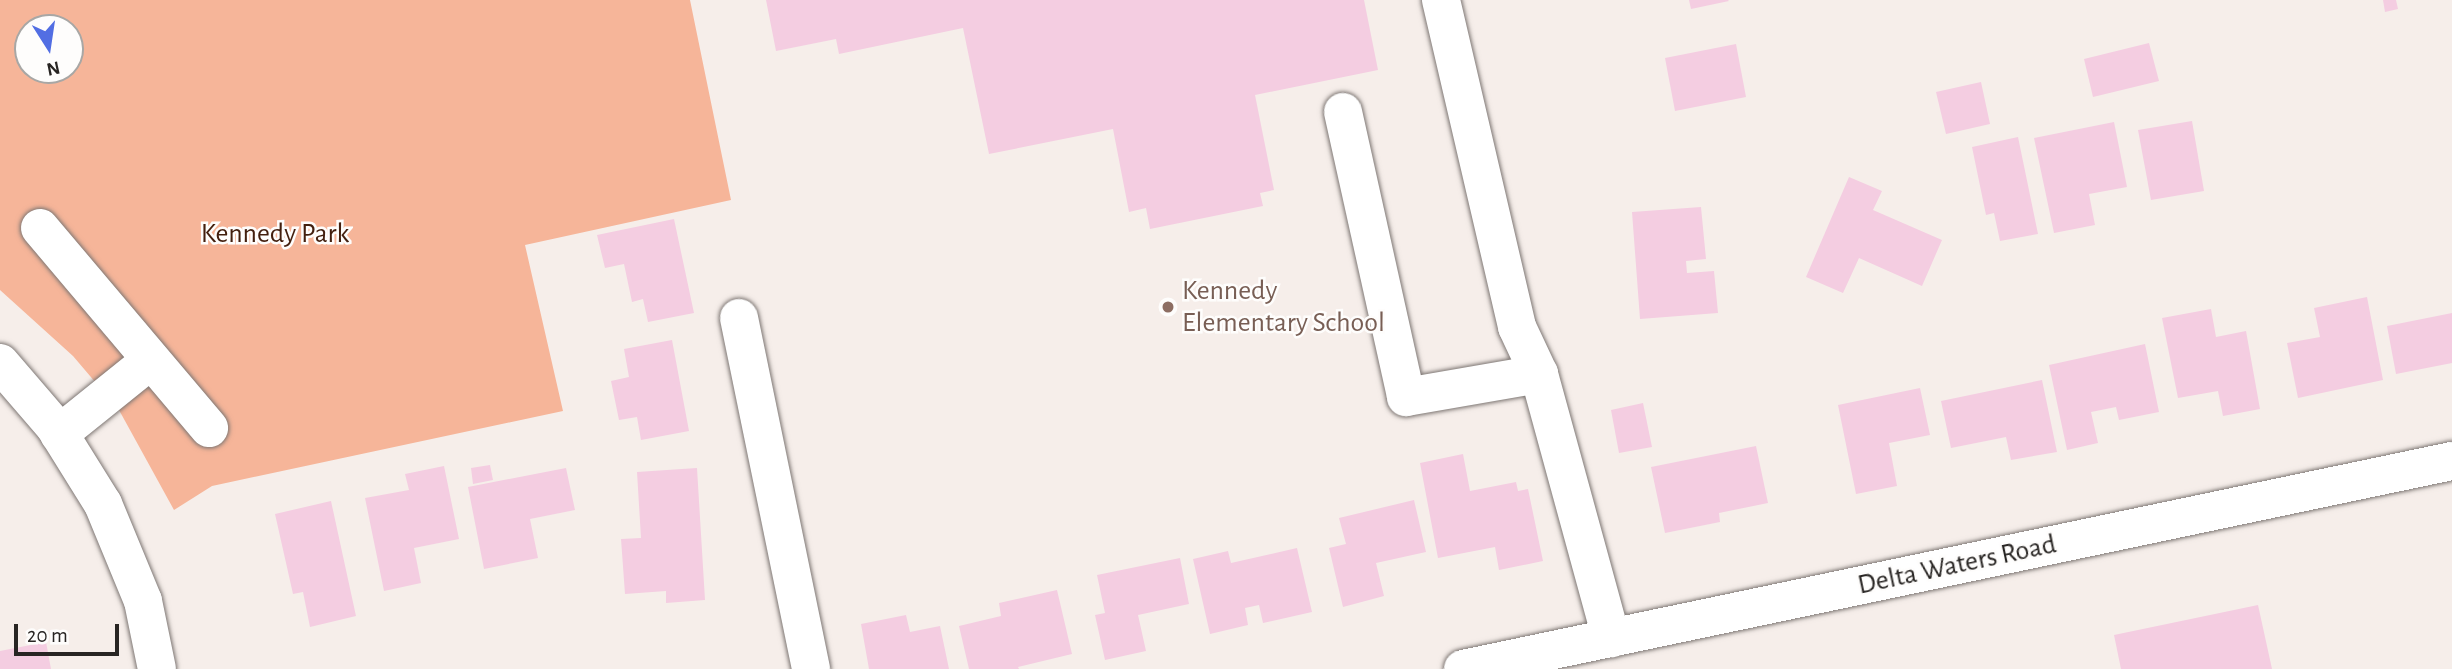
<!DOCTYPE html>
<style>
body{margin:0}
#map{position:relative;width:2452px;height:669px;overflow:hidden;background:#f6eeea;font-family:"Alegreya Sans",sans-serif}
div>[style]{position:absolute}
.green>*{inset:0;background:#f6b599}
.building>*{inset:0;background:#f4cde1}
.roads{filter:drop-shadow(0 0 2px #7e7774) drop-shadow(0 0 2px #7e7774)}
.minor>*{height:38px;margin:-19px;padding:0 19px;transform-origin:19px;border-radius:19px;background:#fff}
.major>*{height:38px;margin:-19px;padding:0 19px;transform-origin:19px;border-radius:19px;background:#fff}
.dots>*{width:19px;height:19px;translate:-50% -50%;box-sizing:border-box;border:4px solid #fefdfc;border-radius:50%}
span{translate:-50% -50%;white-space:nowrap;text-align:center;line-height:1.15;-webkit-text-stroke:5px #fefdfc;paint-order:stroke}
.park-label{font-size:28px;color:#431f0e}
.education-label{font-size:28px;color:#785e54}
.left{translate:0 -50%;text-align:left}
.street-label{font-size:28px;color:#282523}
.north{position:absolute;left:14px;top:14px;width:70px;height:70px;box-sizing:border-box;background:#fefdfc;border:2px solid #a8a7a5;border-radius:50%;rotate:168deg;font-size:19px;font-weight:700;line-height:28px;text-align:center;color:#282523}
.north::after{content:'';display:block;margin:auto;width:24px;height:32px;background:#526ee3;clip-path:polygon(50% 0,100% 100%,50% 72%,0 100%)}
.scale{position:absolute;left:14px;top:624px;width:105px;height:32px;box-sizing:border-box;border:4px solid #282523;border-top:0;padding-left:9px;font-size:21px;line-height:24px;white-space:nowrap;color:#282523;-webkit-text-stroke:5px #fefdfc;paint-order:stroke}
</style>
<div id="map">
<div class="green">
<i style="clip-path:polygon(evenodd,0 0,690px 0,731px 200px,525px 245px,563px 411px,212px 486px,174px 510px,119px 410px,73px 356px,0 290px,0 0,28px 28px,70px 28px,70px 70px,28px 70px,28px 28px)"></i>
</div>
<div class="building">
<i style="clip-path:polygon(766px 0,1364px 0,1378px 70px,1255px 95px,1274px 190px,1260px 193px,1263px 206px,1150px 229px,1146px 208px,1129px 212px,1113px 129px,989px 154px,963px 28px,839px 54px,836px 39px,776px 51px)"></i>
<i style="clip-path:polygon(1689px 0,1728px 0,1729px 1px,1691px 9px)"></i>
<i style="clip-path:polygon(2383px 0,2396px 0,2398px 9px,2385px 12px)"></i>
<i style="clip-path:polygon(2149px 43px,2159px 81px,2093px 97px,2084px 59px)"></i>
<i style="clip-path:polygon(1736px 44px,1746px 97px,1675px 111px,1665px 58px)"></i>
<i style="clip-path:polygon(1981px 82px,1990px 124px,1946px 134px,1936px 92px)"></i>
<i style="clip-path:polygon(2192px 121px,2204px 191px,2151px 200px,2138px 130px)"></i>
<i style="clip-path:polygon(2114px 122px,2127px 187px,2089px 194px,2095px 225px,2054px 233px,2034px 138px)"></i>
<i style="clip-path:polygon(2018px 137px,2038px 234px,2000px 241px,1994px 213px,1986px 215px,1972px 147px)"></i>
<i style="clip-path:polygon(1849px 177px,1882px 191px,1873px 210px,1942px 240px,1922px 286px,1859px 258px,1843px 293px,1806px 277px)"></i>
<i style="clip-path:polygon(1701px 207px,1706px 259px,1686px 261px,1687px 273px,1714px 271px,1718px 313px,1640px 319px,1632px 212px)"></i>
<i style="clip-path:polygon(674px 219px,694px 313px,648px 322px,643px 299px,632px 302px,624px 264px,605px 268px,597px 235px)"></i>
<i style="clip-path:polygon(2367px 297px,2383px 380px,2298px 398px,2287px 343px,2320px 337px,2314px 308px)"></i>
<i style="clip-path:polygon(2211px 309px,2216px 337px,2246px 331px,2260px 409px,2223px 416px,2218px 391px,2178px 398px,2162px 318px)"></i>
<i style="clip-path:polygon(2452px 313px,2452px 363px,2396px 374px,2387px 326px)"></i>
<i style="clip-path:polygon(672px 340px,689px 431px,641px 440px,637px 417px,619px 420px,611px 381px,629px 377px,624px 349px)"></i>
<i style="clip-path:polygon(2145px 344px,2159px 412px,2119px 420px,2116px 407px,2091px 412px,2098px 443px,2067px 450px,2049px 365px)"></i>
<i style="clip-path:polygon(2042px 380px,2057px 452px,2011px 460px,2006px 437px,1951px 448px,1941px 401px)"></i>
<i style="clip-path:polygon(1920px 388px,1930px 435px,1889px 443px,1897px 486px,1856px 494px,1838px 405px)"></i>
<i style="clip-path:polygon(1643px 403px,1652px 447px,1619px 453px,1611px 410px)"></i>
<i style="clip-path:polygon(1756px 446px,1768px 503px,1719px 513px,1720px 522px,1665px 533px,1651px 467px)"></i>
<i style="clip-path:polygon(1463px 454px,1470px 491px,1516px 482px,1518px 491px,1528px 489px,1543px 561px,1499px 570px,1495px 547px,1438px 558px,1420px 463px)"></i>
<i style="clip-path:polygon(490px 465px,493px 480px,473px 484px,471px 468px)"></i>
<i style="clip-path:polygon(444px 466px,459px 539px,414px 548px,421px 583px,384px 591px,365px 498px,409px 490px,405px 474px)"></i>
<i style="clip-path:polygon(566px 468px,575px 510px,530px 519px,538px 558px,484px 569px,468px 487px)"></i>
<i style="clip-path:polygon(697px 468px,705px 600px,666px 603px,666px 591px,625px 594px,621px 539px,641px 538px,637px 472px)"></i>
<i style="clip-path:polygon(1414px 500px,1426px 552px,1376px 563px,1384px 596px,1343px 607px,1329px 548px,1346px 544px,1339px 518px)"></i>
<i style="clip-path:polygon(331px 501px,356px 616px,310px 627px,303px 592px,293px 594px,275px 514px)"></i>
<i style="clip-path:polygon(1297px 548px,1312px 612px,1263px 623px,1259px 605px,1245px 608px,1248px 625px,1210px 634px,1193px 559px,1228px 551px,1231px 563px)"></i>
<i style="clip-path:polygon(1180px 558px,1189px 604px,1138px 615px,1146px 651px,1105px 660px,1095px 615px,1105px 613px,1097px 575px)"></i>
<i style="clip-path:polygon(1057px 590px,1072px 654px,1018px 667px,1019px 669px,969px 669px,959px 626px,1001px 616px,999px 603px)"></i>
<i style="clip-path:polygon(2258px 605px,2272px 669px,2121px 669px,2114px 635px)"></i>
<i style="clip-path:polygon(906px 615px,910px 632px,940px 626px,949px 669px,869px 669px,861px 624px)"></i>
<i style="clip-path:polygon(46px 642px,51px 669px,0 669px,0 651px)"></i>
</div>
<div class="roads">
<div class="minor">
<i style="left:1441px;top:0;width:336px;rotate:76.9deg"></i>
<i style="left:1517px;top:327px;width:52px;rotate:64.9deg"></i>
<i style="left:1539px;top:374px;width:274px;rotate:74.7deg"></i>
<i style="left:1343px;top:112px;width:292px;rotate:77.5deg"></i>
<i style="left:1406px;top:397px;width:135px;rotate:-9.8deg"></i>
<i style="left:40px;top:228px;width:262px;rotate:49.8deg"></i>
<i style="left:739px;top:318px;width:358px;rotate:78.4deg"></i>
<i style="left:0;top:363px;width:84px;rotate:49.3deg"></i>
<i style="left:55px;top:427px;width:91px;rotate:58.1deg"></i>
<i style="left:103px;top:504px;width:105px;rotate:67.6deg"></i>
<i style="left:143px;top:601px;width:69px;rotate:78.4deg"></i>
<i style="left:59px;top:434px;width:118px;rotate:-38.8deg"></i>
</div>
<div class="major">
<i style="left:1463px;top:669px;width:1011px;rotate:-11.88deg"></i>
</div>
</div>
<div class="dots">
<i style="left:1168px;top:307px;background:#8d6e63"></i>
</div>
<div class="park-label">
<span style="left:275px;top:234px">Kennedy Park</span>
</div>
<div class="education-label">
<span class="left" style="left:1182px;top:307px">Kennedy<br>Elementary School</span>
</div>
<div class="street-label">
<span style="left:1957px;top:565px;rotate:-12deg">Delta Waters Road</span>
</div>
<div class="north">N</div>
<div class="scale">20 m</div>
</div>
